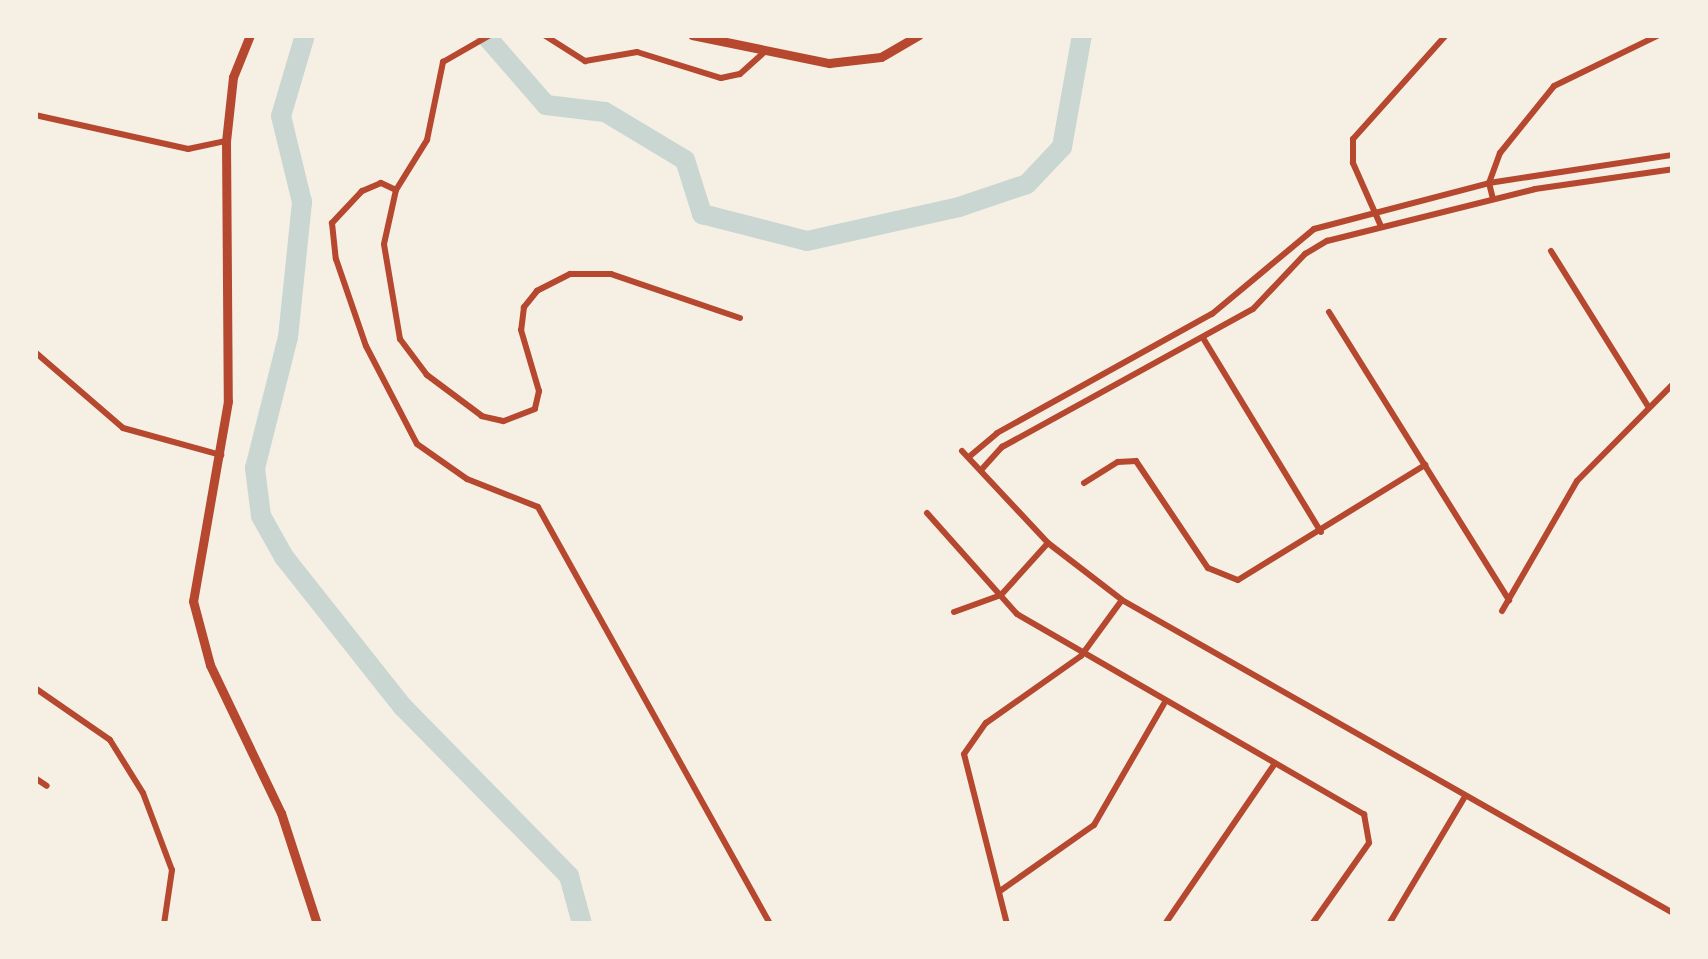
<!DOCTYPE html>
<style>
body{margin:0}
#map{position:relative;width:1708px;height:959px;overflow:hidden;background:#f6efe4;font-family:Signika,sans-serif}
div>[style]{position:absolute}
.river>*{height:20px;margin:-10px;padding:0 10px;transform-origin:10px;border-radius:10px;background:#c9d6d2}
.minor>*{height:6px;margin:-3px;padding:0 3px;transform-origin:3px;border-radius:3px;background:#b5482f}
.secondary>*{height:9px;margin:-4.5px;padding:0 4.5px;transform-origin:4.5px;border-radius:4.5px;background:#b5482f}
span{translate:-50% -50%;white-space:nowrap;text-align:center;line-height:1.15;-webkit-text-stroke:8px #f6efe4;paint-order:stroke}
.frame{position:absolute;inset:0;border:38px solid #f6efe4;pointer-events:none}
</style>
<div id="map">
<div class="river">
<i style="left:305px;top:35px;width:84px;rotate:106.5deg"></i>
<i style="left:281px;top:116px;width:89px;rotate:76.3deg"></i>
<i style="left:302px;top:202px;width:136px;rotate:95.9deg"></i>
<i style="left:288px;top:337px;width:135px;rotate:104.1deg"></i>
<i style="left:255px;top:468px;width:48px;rotate:82.9deg"></i>
<i style="left:261px;top:516px;width:47px;rotate:60.7deg"></i>
<i style="left:284px;top:557px;width:191px;rotate:51.6deg"></i>
<i style="left:403px;top:707px;width:237px;rotate:45.5deg"></i>
<i style="left:569px;top:876px;width:50px;rotate:74.8deg"></i>
<i style="left:485px;top:35px;width:93px;rotate:48.9deg"></i>
<i style="left:546px;top:105px;width:59px;rotate:6.8deg"></i>
<i style="left:605px;top:112px;width:93px;rotate:31deg"></i>
<i style="left:685px;top:160px;width:57px;rotate:72.5deg"></i>
<i style="left:702px;top:214px;width:108px;rotate:14.4deg"></i>
<i style="left:807px;top:241px;width:156px;rotate:-12.6deg"></i>
<i style="left:959px;top:207px;width:72px;rotate:-18.7deg"></i>
<i style="left:1027px;top:184px;width:51px;rotate:-46.6deg"></i>
<i style="left:1062px;top:147px;width:114px;rotate:-79.9deg"></i>
</div>
<div class="minor">
<i style="left:544px;top:35px;width:49px;rotate:32.4deg"></i>
<i style="left:585px;top:61px;width:53px;rotate:-9.8deg"></i>
<i style="left:637px;top:52px;width:88px;rotate:17.2deg"></i>
<i style="left:721px;top:78px;width:19px;rotate:-12deg"></i>
<i style="left:740px;top:74px;width:31px;rotate:-42deg"></i>
<i style="left:35px;top:115px;width:157px;rotate:12.5deg"></i>
<i style="left:188px;top:149px;width:39px;rotate:-12deg"></i>
<i style="left:396px;top:190px;width:59px;rotate:-58.2deg"></i>
<i style="left:427px;top:140px;width:80px;rotate:-78.4deg"></i>
<i style="left:443px;top:62px;width:54px;rotate:-29.9deg"></i>
<i style="left:1493px;top:199px;width:16px;rotate:-104deg"></i>
<i style="left:1489px;top:183px;width:32px;rotate:-70deg"></i>
<i style="left:1500px;top:153px;width:86px;rotate:-51.1deg"></i>
<i style="left:1554px;top:86px;width:117px;rotate:-25.9deg"></i>
<i style="left:1380px;top:224px;width:67px;rotate:-113.9deg"></i>
<i style="left:1353px;top:163px;width:24px;rotate:-90deg"></i>
<i style="left:1353px;top:139px;width:140px;rotate:-48.2deg"></i>
<i style="left:1551px;top:251px;width:183px;rotate:58deg"></i>
<i style="left:1329px;top:312px;width:340px;rotate:58deg"></i>
<i style="left:740px;top:318px;width:136px;rotate:-161.2deg"></i>
<i style="left:611px;top:274px;width:41px;rotate:180deg"></i>
<i style="left:570px;top:274px;width:37px;rotate:153deg"></i>
<i style="left:537px;top:291px;width:21px;rotate:129deg"></i>
<i style="left:524px;top:307px;width:23px;rotate:97deg"></i>
<i style="left:521px;top:330px;width:64px;rotate:73.6deg"></i>
<i style="left:539px;top:391px;width:18px;rotate:103deg"></i>
<i style="left:535px;top:409px;width:34px;rotate:159deg"></i>
<i style="left:503px;top:421px;width:22px;rotate:-167deg"></i>
<i style="left:482px;top:416px;width:69px;rotate:-143.3deg"></i>
<i style="left:427px;top:375px;width:45px;rotate:-126.9deg"></i>
<i style="left:400px;top:339px;width:96px;rotate:-99.6deg"></i>
<i style="left:384px;top:244px;width:55px;rotate:-77.5deg"></i>
<i style="left:396px;top:190px;width:17px;rotate:-155deg"></i>
<i style="left:381px;top:183px;width:21px;rotate:157deg"></i>
<i style="left:362px;top:191px;width:44px;rotate:133.2deg"></i>
<i style="left:332px;top:223px;width:36px;rotate:84deg"></i>
<i style="left:336px;top:259px;width:92px;rotate:71deg"></i>
<i style="left:366px;top:346px;width:110px;rotate:62.5deg"></i>
<i style="left:417px;top:444px;width:61px;rotate:35deg"></i>
<i style="left:467px;top:479px;width:76px;rotate:21.5deg"></i>
<i style="left:538px;top:507px;width:477px;rotate:60.9deg"></i>
<i style="left:1203px;top:338px;width:227px;rotate:58.7deg"></i>
<i style="left:35px;top:352px;width:116px;rotate:40.8deg"></i>
<i style="left:123px;top:428px;width:102px;rotate:15.4deg"></i>
<i style="left:962px;top:451px;width:126px;rotate:46.9deg"></i>
<i style="left:1048px;top:543px;width:93px;rotate:37.6deg"></i>
<i style="left:1122px;top:600px;width:634px;rotate:29.6deg"></i>
<i style="left:970px;top:456px;width:35px;rotate:-40deg"></i>
<i style="left:997px;top:433px;width:246px;rotate:-29deg"></i>
<i style="left:1212px;top:314px;width:133px;rotate:-39.8deg"></i>
<i style="left:1314px;top:229px;width:181px;rotate:-14.7deg"></i>
<i style="left:1489px;top:183px;width:186px;rotate:-8.7deg"></i>
<i style="left:982px;top:469px;width:30px;rotate:-48deg"></i>
<i style="left:1002px;top:447px;width:286px;rotate:-28.8deg"></i>
<i style="left:1253px;top:309px;width:76px;rotate:-46.6deg"></i>
<i style="left:1305px;top:254px;width:26px;rotate:-31deg"></i>
<i style="left:1327px;top:241px;width:214px;rotate:-14deg"></i>
<i style="left:1535px;top:189px;width:139px;rotate:-8.2deg"></i>
<i style="left:1084px;top:483px;width:40px;rotate:-32deg"></i>
<i style="left:1118px;top:462px;width:18px;rotate:-3deg"></i>
<i style="left:1136px;top:461px;width:129px;rotate:56.1deg"></i>
<i style="left:1208px;top:568px;width:32px;rotate:22deg"></i>
<i style="left:1238px;top:580px;width:220px;rotate:-31.6deg"></i>
<i style="left:927px;top:513px;width:135px;rotate:48.3deg"></i>
<i style="left:1017px;top:614px;width:401px;rotate:30deg"></i>
<i style="left:1364px;top:814px;width:29px;rotate:80deg"></i>
<i style="left:1369px;top:843px;width:99px;rotate:125.1deg"></i>
<i style="left:1502px;top:611px;width:150px;rotate:-60deg"></i>
<i style="left:1577px;top:481px;width:136px;rotate:-45.3deg"></i>
<i style="left:954px;top:612px;width:50px;rotate:-19.9deg"></i>
<i style="left:1001px;top:595px;width:70px;rotate:-47.9deg"></i>
<i style="left:35px;top:688px;width:91px;rotate:34.7deg"></i>
<i style="left:110px;top:740px;width:62px;rotate:58.1deg"></i>
<i style="left:143px;top:793px;width:82px;rotate:69.4deg"></i>
<i style="left:172px;top:870px;width:55px;rotate:98.4deg"></i>
<i style="left:35px;top:778px;width:14px;rotate:34deg"></i>
<i style="left:1000px;top:891px;width:115px;rotate:-35.1deg"></i>
<i style="left:1094px;top:825px;width:140px;rotate:-60deg"></i>
<i style="left:1007px;top:924px;width:175px;rotate:-104.2deg"></i>
<i style="left:964px;top:754px;width:38px;rotate:-55deg"></i>
<i style="left:986px;top:723px;width:116px;rotate:-35.2deg"></i>
<i style="left:1081px;top:656px;width:69px;rotate:-53.8deg"></i>
<i style="left:1165px;top:924px;width:193px;rotate:-55.6deg"></i>
<i style="left:1389px;top:924px;width:147px;rotate:-59.2deg"></i>
</div>
<div class="secondary">
<i style="left:250px;top:35px;width:45px;rotate:112deg"></i>
<i style="left:233px;top:77px;width:64px;rotate:96.2deg"></i>
<i style="left:226px;top:141px;width:260px;rotate:89.6deg"></i>
<i style="left:228px;top:401px;width:203px;rotate:99.9deg"></i>
<i style="left:193px;top:601px;width:66px;rotate:75.1deg"></i>
<i style="left:210px;top:665px;width:164px;rotate:64.4deg"></i>
<i style="left:281px;top:813px;width:117px;rotate:72deg"></i>
<i style="left:692px;top:35px;width:140px;rotate:11.6deg"></i>
<i style="left:829px;top:63px;width:52px;rotate:-6.6deg"></i>
<i style="left:881px;top:57px;width:44px;rotate:-30.1deg"></i>
</div>
<div class="frame"></div>
</div>
